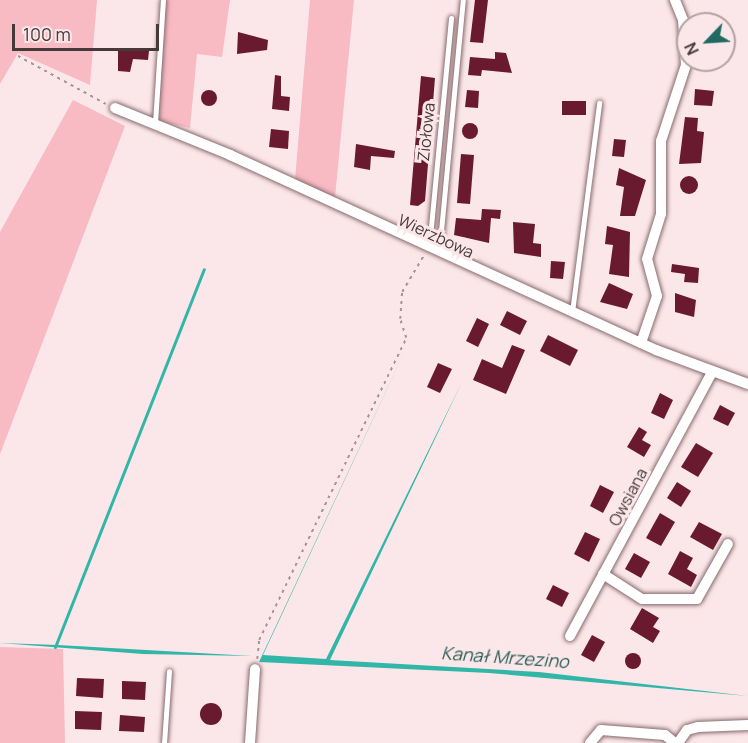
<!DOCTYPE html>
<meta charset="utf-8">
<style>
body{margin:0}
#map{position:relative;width:748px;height:743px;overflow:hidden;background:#fbe7e9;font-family:Manrope,sans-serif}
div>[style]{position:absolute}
.green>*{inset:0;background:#f8bac3}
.water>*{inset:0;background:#31b6a8}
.stream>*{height:3px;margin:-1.5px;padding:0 1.5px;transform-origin:1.5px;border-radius:1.5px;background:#31b6a8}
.building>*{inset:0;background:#691a2f}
.round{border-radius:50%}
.path>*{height:1.5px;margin-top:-0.75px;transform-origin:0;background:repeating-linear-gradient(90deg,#a59496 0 3px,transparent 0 7.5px)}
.roads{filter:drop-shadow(0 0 2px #886a6e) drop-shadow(0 0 2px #886a6e)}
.lane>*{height:5px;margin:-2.5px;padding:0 2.5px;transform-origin:2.5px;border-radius:2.5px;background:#fff}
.street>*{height:10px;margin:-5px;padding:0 5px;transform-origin:5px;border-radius:5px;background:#fff}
span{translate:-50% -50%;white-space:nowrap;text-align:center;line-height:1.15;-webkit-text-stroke:6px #fbe7e9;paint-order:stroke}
.street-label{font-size:16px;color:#46393a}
.water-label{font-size:18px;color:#295e57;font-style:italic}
.north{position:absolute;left:676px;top:12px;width:60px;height:60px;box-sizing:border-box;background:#fbe7e9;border:2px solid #b3a1a3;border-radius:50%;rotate:245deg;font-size:16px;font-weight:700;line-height:24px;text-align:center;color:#46393a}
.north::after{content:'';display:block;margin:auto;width:21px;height:27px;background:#216a62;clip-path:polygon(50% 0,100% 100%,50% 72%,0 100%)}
.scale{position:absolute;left:12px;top:24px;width:147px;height:27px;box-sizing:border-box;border:3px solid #46393a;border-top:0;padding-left:8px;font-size:18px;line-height:21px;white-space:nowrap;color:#46393a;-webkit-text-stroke:4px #fbe7e9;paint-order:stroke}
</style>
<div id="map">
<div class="green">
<i style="clip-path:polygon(0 0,97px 0,90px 85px,18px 53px,0 84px)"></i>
<i style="clip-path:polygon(165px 0,230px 0,222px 57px,197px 54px,190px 128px,158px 121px)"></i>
<i style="clip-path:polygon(310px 0,354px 0,335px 197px,295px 180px)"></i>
<i style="clip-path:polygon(73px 100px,125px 126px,0 454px,0 232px)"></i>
<i style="clip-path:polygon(0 647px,63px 649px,65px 743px,0 743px)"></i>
</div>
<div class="water">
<i style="clip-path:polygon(410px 340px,263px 655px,326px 659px,462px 382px,330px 660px,539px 672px,748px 696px,489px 673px,259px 662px)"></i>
<i style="clip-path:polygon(0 643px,58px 645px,252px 656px,143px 654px)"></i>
</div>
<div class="stream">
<i style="left:55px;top:647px;width:406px;rotate:-68.5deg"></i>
</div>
<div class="building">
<i style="clip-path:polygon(475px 0,488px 0,483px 43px,470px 42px)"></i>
<i style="clip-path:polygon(238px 32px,268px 40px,267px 50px,237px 54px)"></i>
<i style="clip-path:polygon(118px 49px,149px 51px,148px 60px,133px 59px,130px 72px,118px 71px)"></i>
<i style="clip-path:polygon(495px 52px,506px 53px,512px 73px,482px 70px,481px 76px,468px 75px,470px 57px,495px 59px)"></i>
<i style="clip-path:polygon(275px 75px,281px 76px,281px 96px,290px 97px,289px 111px,272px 109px)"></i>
<i style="clip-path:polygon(421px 76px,435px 78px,425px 201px,418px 206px,410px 205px)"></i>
<i style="clip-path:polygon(695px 89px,714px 91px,712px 106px,694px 105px)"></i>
<i style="clip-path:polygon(467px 90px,479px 91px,478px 108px,465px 107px)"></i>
<i class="round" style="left:201px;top:90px;width:16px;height:16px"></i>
<i style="clip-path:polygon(562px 101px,586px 101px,586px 115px,562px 115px)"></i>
<i style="clip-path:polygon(685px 117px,698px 118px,697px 131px,704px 132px,701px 163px,679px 164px)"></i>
<i class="round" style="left:462px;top:123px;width:16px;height:16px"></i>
<i style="clip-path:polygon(271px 129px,289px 131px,288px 149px,269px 147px)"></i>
<i style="clip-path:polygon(614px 139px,626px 140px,624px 157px,612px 156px)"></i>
<i style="clip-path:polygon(356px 144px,395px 151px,394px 158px,371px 156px,370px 170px,354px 167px)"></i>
<i style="clip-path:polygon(461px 154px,474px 155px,470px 204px,457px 203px)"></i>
<i style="clip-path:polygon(619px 168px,646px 180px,635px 216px,620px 216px,624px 187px,616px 185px)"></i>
<i class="round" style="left:680px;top:176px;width:18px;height:18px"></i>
<i style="clip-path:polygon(482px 209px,501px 210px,500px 219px,491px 218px,489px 243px,454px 235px,456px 218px,481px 220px)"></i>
<i style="clip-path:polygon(513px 222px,535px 224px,533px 243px,541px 244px,541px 257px,514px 253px)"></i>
<i style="clip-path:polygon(607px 226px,630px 232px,629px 277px,609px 274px,613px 245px,605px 244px)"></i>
<i style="clip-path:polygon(551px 261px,565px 262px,563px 279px,550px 278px)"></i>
<i style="clip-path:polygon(672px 264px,699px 268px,698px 283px,684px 282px,685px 274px,671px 272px)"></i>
<i style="clip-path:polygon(609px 283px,633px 294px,627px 309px,600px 302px)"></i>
<i style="clip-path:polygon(675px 293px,696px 300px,694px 317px,675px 312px)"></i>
<i style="clip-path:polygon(507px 311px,527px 321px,520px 335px,500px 325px)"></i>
<i style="clip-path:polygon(477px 318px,489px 324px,478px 347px,466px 341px)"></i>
<i style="clip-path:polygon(548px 335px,578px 350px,570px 366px,540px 351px)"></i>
<i style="clip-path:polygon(512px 345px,525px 350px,506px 394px,473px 380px,482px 359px,502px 368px)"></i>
<i style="clip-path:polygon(438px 363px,452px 369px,440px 393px,427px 387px)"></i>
<i style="clip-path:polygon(660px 393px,673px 400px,664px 419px,651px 413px)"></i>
<i style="clip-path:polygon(720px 405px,735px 413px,728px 426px,713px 419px)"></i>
<i style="clip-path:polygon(639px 427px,647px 432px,642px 440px,651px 445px,644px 457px,627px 447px)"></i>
<i style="clip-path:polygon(696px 443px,713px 453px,698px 477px,681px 467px)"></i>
<i style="clip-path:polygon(677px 482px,691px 491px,681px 507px,667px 498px)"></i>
<i style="clip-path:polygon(600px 485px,614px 492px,603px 513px,590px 506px)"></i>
<i style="clip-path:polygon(660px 513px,675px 522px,661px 546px,646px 538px)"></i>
<i style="clip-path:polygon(699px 522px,722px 534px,713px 550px,690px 537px)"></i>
<i style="clip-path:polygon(585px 532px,600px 539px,589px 562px,574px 554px)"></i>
<i style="clip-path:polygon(680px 551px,693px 558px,687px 569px,697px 575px,691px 587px,668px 574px)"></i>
<i style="clip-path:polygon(634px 553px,650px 562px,641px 578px,625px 569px)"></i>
<i style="clip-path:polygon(553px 585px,569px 593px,562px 607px,546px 599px)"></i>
<i style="clip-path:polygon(642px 608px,659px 618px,653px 627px,660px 631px,653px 643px,630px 629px)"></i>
<i style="clip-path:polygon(592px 635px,605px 642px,594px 662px,581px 655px)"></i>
<i class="round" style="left:625px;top:653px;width:16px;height:16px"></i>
<i style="clip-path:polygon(77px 678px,104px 679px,103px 698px,76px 696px)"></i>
<i style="clip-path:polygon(122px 681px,146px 682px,145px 700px,122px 699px)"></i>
<i class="round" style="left:200px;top:703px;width:22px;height:22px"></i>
<i style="clip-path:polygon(75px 711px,102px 712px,101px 730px,75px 729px)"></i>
<i style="clip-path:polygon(120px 715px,145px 717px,144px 732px,119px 731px)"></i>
</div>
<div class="path">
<i style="left:18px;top:56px;width:100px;rotate:28.6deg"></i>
<i style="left:257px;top:659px;width:19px;rotate:-84deg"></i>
<i style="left:259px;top:640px;width:336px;rotate:-64deg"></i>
<i style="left:406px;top:338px;width:20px;rotate:-108deg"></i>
<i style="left:400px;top:319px;width:27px;rotate:-86deg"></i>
<i style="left:402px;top:292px;width:43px;rotate:-59.3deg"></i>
</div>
<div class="roads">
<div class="lane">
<i style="left:155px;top:123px;width:123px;rotate:-86.3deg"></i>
<i style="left:429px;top:247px;width:230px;rotate:-84.5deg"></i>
<i style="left:439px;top:252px;width:253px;rotate:-84.6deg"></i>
<i style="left:572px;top:312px;width:211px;rotate:-82.6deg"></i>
<i style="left:164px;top:743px;width:72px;rotate:-86deg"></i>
</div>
<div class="street">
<i style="left:115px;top:108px;width:124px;rotate:22.2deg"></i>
<i style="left:230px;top:155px;width:469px;rotate:24.6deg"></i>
<i style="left:656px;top:350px;width:98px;rotate:20.3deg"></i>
<i style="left:641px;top:343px;width:50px;rotate:-71.2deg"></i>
<i style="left:657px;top:296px;width:38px;rotate:-105deg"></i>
<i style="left:647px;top:259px;width:47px;rotate:-72.7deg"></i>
<i style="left:661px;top:214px;width:73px;rotate:-90deg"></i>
<i style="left:661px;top:141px;width:80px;rotate:-71.8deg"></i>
<i style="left:686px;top:65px;width:45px;rotate:-93.8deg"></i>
<i style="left:683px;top:20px;width:22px;rotate:-112deg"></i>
<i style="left:603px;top:574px;width:46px;rotate:32.7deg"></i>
<i style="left:642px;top:599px;width:55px"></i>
<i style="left:697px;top:599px;width:63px;rotate:-60.6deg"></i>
<i style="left:570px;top:636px;width:300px;rotate:-61.7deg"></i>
<i style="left:250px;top:743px;width:74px;rotate:-86.1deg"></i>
<i style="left:590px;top:743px;width:17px;rotate:-50deg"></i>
<i style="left:601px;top:730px;width:64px;rotate:4.5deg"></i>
<i style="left:665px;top:735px;width:13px;rotate:39deg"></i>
<i style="left:678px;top:743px;width:16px;rotate:-55deg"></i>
<i style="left:687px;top:730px;width:11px;rotate:-15deg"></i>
<i style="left:698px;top:727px;width:50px;rotate:-2.3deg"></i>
</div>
</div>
<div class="street-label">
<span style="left:426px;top:132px;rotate:-84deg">Ziołowa</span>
<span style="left:436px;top:236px;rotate:25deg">Wierzbowa</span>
<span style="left:628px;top:497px;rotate:-62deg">Owsiana</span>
</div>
<div class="water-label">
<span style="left:505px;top:657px;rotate:4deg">Kanał Mrzezino</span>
</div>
<div class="north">N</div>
<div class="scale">100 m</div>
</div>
